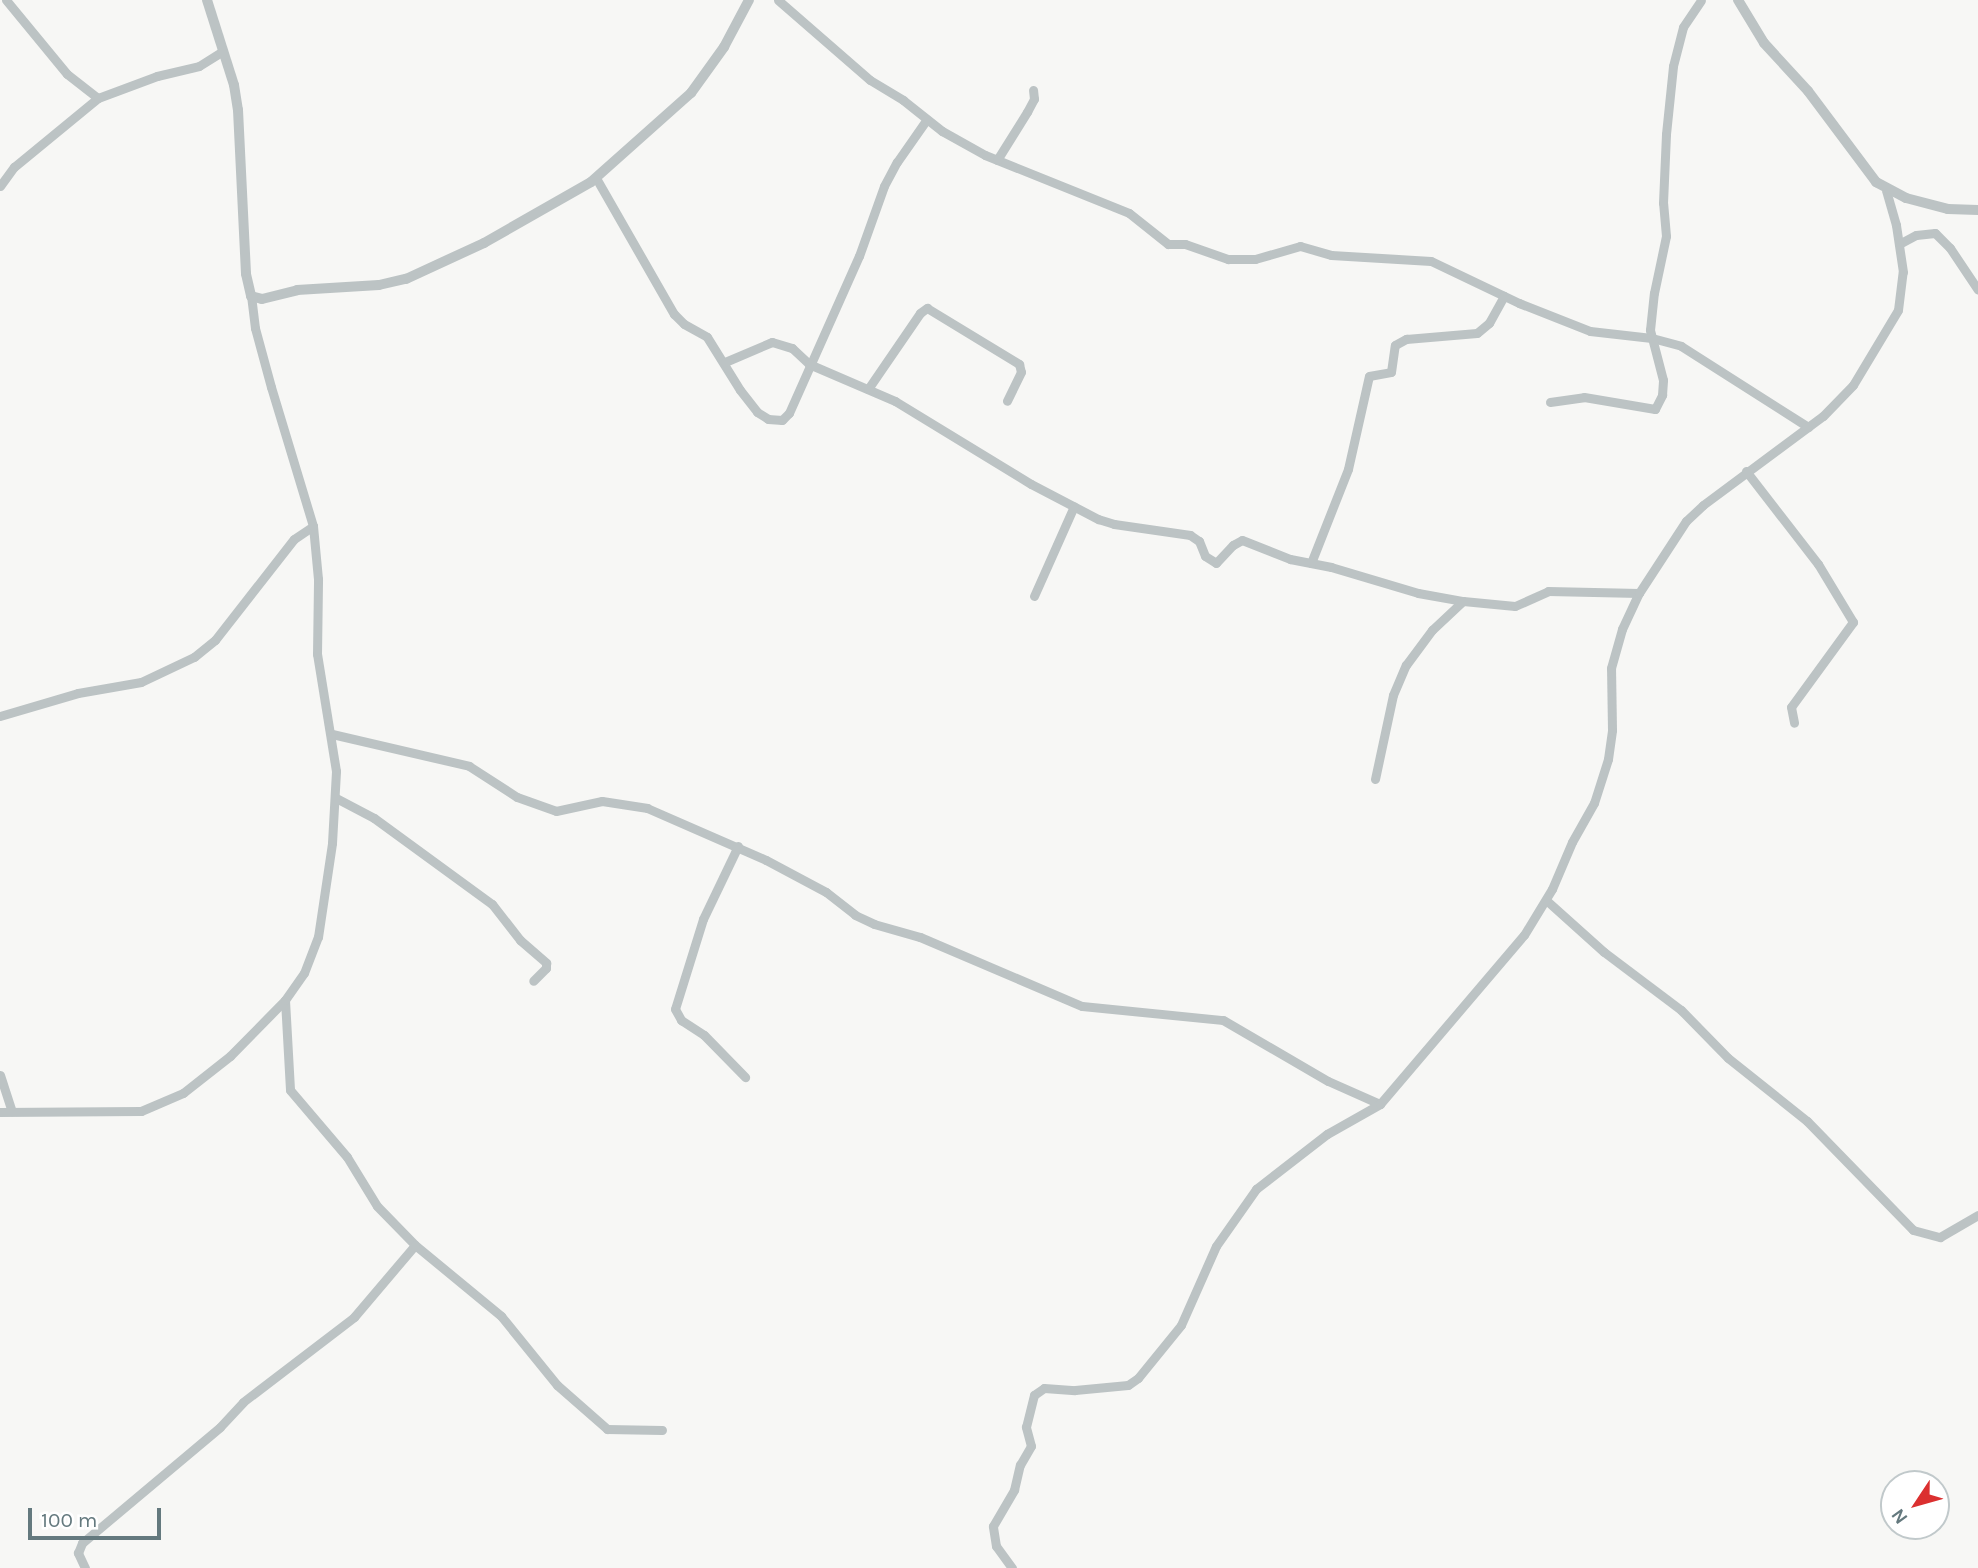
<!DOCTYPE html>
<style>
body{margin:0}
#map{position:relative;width:1978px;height:1568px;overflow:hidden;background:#f7f7f5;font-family:Karla,sans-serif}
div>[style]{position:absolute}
.minor>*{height:9px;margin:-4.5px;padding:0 4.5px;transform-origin:4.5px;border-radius:4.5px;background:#bcc3c4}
.tertiary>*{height:10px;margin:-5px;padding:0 5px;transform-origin:5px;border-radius:5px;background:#bcc3c4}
span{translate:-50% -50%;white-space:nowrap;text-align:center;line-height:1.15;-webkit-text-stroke:7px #fff;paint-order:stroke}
.north{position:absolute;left:1880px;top:1470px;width:70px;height:70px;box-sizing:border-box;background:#fff;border:2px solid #c1c9cb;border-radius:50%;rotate:234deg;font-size:19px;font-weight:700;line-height:28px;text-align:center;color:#64797e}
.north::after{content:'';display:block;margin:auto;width:24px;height:32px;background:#db3030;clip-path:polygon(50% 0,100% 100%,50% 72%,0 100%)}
.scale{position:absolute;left:28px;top:1508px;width:133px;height:32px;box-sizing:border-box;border:4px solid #64797e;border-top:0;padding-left:9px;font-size:21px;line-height:24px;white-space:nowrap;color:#64797e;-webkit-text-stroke:5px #fff;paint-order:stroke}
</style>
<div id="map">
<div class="minor">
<i style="left:6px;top:0;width:96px;rotate:50.5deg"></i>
<i style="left:67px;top:74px;width:39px;rotate:38deg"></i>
<i style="left:778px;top:0;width:122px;rotate:41deg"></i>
<i style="left:870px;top:80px;width:39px;rotate:31deg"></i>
<i style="left:903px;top:100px;width:50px;rotate:38.5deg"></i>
<i style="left:942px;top:131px;width:49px;rotate:29.2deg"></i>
<i style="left:985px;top:155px;width:155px;rotate:21.9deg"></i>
<i style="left:1129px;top:213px;width:50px;rotate:38.5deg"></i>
<i style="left:1168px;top:244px;width:17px"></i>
<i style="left:1185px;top:244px;width:46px;rotate:19.2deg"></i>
<i style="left:1228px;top:259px;width:27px"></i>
<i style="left:1255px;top:259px;width:47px;rotate:-16.1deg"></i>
<i style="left:1300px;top:246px;width:32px;rotate:16deg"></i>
<i style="left:1331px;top:255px;width:100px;rotate:3.4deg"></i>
<i style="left:1431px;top:261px;width:98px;rotate:25.5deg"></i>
<i style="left:1519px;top:303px;width:76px;rotate:21.5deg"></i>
<i style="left:1590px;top:331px;width:62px;rotate:6.4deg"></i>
<i style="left:1652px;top:338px;width:30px;rotate:15deg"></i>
<i style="left:1681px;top:346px;width:151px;rotate:32.5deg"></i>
<i style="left:997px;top:160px;width:57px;rotate:-58deg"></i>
<i style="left:1027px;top:112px;width:15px;rotate:-62deg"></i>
<i style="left:1034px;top:99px;width:9px;rotate:-96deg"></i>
<i style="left:596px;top:178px;width:157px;rotate:60.2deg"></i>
<i style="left:674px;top:314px;width:14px;rotate:45deg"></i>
<i style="left:684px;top:324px;width:26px;rotate:29deg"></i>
<i style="left:707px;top:337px;width:62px;rotate:58.1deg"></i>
<i style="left:740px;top:390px;width:28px;rotate:52deg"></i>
<i style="left:757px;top:412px;width:13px;rotate:32deg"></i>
<i style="left:768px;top:419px;width:14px;rotate:4deg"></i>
<i style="left:782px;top:420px;width:10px;rotate:-45deg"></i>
<i style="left:789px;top:413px;width:172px;rotate:-66deg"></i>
<i style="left:859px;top:256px;width:74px;rotate:-70.3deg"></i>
<i style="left:884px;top:186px;width:27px;rotate:-62deg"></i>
<i style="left:897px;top:162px;width:52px;rotate:-55.1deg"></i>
<i style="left:0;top:186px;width:24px;rotate:-54deg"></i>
<i style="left:14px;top:167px;width:109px;rotate:-39.4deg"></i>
<i style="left:98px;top:98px;width:63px;rotate:-20.4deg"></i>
<i style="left:157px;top:76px;width:43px;rotate:-13.4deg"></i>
<i style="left:199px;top:66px;width:28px;rotate:-32deg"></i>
<i style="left:1899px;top:244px;width:19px;rotate:-28deg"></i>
<i style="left:1916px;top:235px;width:19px;rotate:-6deg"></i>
<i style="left:1935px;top:233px;width:21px;rotate:45deg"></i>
<i style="left:1950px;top:248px;width:50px;rotate:56.3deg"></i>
<i style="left:725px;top:362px;width:51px;rotate:-23.1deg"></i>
<i style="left:772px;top:342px;width:21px;rotate:17deg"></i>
<i style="left:792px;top:348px;width:23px;rotate:43deg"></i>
<i style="left:809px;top:364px;width:94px;rotate:23.3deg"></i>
<i style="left:895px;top:401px;width:159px;rotate:31.4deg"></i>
<i style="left:1031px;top:484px;width:76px;rotate:27.6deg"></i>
<i style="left:1098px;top:519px;width:17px;rotate:17deg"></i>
<i style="left:1114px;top:524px;width:77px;rotate:8.2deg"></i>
<i style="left:1190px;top:535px;width:11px;rotate:34deg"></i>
<i style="left:1199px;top:541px;width:16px;rotate:68deg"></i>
<i style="left:1205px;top:556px;width:13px;rotate:32deg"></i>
<i style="left:1216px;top:563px;width:25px;rotate:-47deg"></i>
<i style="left:1233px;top:545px;width:10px;rotate:-29deg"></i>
<i style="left:1242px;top:540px;width:52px;rotate:21.6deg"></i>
<i style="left:1290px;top:559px;width:42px;rotate:11deg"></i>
<i style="left:1331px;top:567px;width:91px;rotate:16.6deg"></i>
<i style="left:1418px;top:593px;width:46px;rotate:10.1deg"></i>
<i style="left:1463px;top:601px;width:52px;rotate:5.5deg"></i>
<i style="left:1515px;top:606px;width:36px;rotate:-24deg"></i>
<i style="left:1548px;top:591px;width:91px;rotate:1.3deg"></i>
<i style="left:868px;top:389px;width:92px;rotate:-55.6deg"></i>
<i style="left:920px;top:313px;width:9px;rotate:-36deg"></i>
<i style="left:927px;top:308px;width:108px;rotate:31.3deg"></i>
<i style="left:1019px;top:364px;width:8px;rotate:76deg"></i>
<i style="left:1021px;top:372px;width:32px;rotate:116deg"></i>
<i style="left:1550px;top:402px;width:34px;rotate:-8deg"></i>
<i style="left:1584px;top:397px;width:72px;rotate:9.6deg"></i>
<i style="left:1655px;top:409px;width:16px;rotate:-63deg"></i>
<i style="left:1662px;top:395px;width:15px;rotate:-86deg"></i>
<i style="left:1663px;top:380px;width:52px;rotate:-104.6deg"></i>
<i style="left:1650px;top:330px;width:37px;rotate:-84deg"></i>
<i style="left:1654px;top:293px;width:58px;rotate:-78.1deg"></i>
<i style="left:1666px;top:236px;width:33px;rotate:-95deg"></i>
<i style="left:1663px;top:203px;width:69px;rotate:-87.5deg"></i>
<i style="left:1666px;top:134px;width:68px;rotate:-84.1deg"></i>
<i style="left:1673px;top:66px;width:40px;rotate:-75.6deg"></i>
<i style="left:1683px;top:27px;width:32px;rotate:-56deg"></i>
<i style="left:1746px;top:471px;width:118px;rotate:52.3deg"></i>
<i style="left:1818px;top:564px;width:68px;rotate:58.9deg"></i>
<i style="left:1853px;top:622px;width:105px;rotate:126.1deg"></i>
<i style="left:1791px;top:707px;width:16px;rotate:79deg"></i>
<i style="left:1311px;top:563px;width:101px;rotate:-68.5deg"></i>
<i style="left:1348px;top:469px;width:95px;rotate:-77.3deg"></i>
<i style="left:1369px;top:376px;width:22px;rotate:-10deg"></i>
<i style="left:1391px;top:372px;width:27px;rotate:-82deg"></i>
<i style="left:1395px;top:345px;width:13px;rotate:-29deg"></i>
<i style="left:1406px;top:339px;width:71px;rotate:-4.8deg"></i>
<i style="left:1477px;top:333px;width:16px;rotate:-40deg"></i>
<i style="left:1489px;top:323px;width:31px;rotate:-61deg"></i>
<i style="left:1034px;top:596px;width:98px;rotate:-66deg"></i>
<i style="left:0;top:716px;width:81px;rotate:-16.4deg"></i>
<i style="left:78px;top:693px;width:64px;rotate:-9.9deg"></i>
<i style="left:141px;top:682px;width:59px;rotate:-25.3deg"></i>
<i style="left:194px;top:657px;width:27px;rotate:-39deg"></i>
<i style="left:215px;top:640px;width:128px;rotate:-52deg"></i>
<i style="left:294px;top:539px;width:23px;rotate:-34deg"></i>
<i style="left:332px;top:734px;width:141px;rotate:13.1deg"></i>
<i style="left:469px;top:766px;width:57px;rotate:32.9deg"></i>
<i style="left:517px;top:797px;width:41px;rotate:19.7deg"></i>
<i style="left:556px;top:811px;width:47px;rotate:-12.3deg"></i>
<i style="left:602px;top:801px;width:46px;rotate:8.8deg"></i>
<i style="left:647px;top:808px;width:130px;rotate:23.6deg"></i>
<i style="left:766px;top:860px;width:68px;rotate:28.1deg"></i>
<i style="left:826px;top:892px;width:37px;rotate:38deg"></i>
<i style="left:855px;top:915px;width:21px;rotate:25deg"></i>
<i style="left:874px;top:924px;width:48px;rotate:15.8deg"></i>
<i style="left:920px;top:937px;width:176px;rotate:23.1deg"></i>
<i style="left:1082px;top:1006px;width:142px;rotate:5.7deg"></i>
<i style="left:1223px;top:1020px;width:121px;rotate:30.2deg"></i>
<i style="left:1328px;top:1081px;width:57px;rotate:23.9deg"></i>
<i style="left:1375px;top:779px;width:86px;rotate:-77.9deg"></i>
<i style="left:1393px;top:695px;width:33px;rotate:-67deg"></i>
<i style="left:1406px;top:665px;width:44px;rotate:-53.4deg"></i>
<i style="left:1432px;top:630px;width:42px;rotate:-43.1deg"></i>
<i style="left:336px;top:798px;width:43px;rotate:27.8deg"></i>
<i style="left:374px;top:818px;width:146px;rotate:36.1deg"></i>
<i style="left:492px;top:904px;width:46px;rotate:52.1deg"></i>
<i style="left:520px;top:940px;width:35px;rotate:41deg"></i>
<i style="left:546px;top:963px;width:5px;rotate:90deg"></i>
<i style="left:546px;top:968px;width:18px;rotate:135deg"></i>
<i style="left:738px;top:846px;width:81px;rotate:115.6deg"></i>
<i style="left:703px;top:919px;width:94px;rotate:107.3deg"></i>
<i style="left:675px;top:1009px;width:13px;rotate:61deg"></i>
<i style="left:681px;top:1020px;width:27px;rotate:33deg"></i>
<i style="left:704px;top:1035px;width:59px;rotate:45.7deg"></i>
<i style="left:1546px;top:900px;width:78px;rotate:41.9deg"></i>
<i style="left:1604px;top:952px;width:96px;rotate:37deg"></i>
<i style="left:1681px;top:1010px;width:67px;rotate:45.6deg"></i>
<i style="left:1728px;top:1058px;width:101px;rotate:38.6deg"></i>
<i style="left:1807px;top:1121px;width:152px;rotate:45.8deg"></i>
<i style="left:1913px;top:1230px;width:28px;rotate:15deg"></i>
<i style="left:1940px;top:1237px;width:44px;rotate:-30.1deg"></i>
<i style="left:285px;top:1000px;width:90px;rotate:86.8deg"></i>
<i style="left:290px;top:1090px;width:88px;rotate:49.6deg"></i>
<i style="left:347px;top:1157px;width:57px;rotate:58.5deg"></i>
<i style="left:377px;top:1206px;width:54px;rotate:45.7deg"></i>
<i style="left:415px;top:1245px;width:112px;rotate:39.5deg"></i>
<i style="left:501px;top:1316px;width:89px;rotate:50.9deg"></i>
<i style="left:557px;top:1385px;width:67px;rotate:41.3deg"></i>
<i style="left:607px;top:1429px;width:55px;rotate:1deg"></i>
<i style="left:0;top:1075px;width:38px;rotate:72deg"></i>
<i style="left:0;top:1112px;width:141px;rotate:-0.4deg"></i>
<i style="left:141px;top:1111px;width:46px;rotate:-23.2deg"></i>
<i style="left:183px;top:1093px;width:60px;rotate:-38.2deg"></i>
<i style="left:230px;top:1056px;width:78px;rotate:-45.5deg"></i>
<i style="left:285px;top:1000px;width:33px;rotate:-55deg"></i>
<i style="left:304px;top:973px;width:39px;rotate:-69deg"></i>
<i style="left:318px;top:937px;width:95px;rotate:-81.5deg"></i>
<i style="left:332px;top:843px;width:72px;rotate:-86.8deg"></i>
<i style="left:336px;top:771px;width:119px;rotate:-99.2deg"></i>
<i style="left:317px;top:654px;width:75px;rotate:-89.2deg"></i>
<i style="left:318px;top:579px;width:53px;rotate:-95.4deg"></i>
<i style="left:313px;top:526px;width:145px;rotate:-106.8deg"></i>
<i style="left:271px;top:387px;width:61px;rotate:-105.2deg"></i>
<i style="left:255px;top:328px;width:32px;rotate:-97deg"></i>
<i style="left:85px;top:1568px;width:17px;rotate:-115deg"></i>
<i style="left:78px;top:1553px;width:11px;rotate:-68deg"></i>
<i style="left:82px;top:1543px;width:180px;rotate:-40deg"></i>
<i style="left:220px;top:1427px;width:34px;rotate:-47deg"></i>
<i style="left:243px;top:1402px;width:140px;rotate:-37.4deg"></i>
<i style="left:354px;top:1317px;width:94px;rotate:-49.7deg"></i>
<i style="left:1012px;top:1568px;width:27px;rotate:-126deg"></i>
<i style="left:996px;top:1546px;width:20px;rotate:-99deg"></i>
<i style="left:993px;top:1526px;width:42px;rotate:-59.7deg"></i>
<i style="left:1014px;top:1490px;width:26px;rotate:-77deg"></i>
<i style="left:1020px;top:1465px;width:22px;rotate:-60deg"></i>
<i style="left:1031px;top:1446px;width:20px;rotate:-105deg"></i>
<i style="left:1026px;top:1427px;width:33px;rotate:-76deg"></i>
<i style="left:1034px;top:1395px;width:12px;rotate:-35deg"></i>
<i style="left:1044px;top:1388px;width:31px;rotate:4deg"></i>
<i style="left:1075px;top:1390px;width:53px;rotate:-5.4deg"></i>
<i style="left:1128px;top:1385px;width:12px;rotate:-35deg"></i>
<i style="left:1138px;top:1378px;width:68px;rotate:-50.9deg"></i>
<i style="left:1181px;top:1325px;width:86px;rotate:-66.1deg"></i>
<i style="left:1216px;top:1246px;width:70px;rotate:-54.9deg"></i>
<i style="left:1256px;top:1189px;width:90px;rotate:-37.8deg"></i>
<i style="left:1327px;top:1134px;width:61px;rotate:-29.5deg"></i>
<i style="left:1380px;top:1104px;width:222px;rotate:-49.6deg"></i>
<i style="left:1524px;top:935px;width:54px;rotate:-58.7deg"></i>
<i style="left:1552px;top:889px;width:51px;rotate:-66.9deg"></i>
<i style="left:1572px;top:842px;width:45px;rotate:-60.6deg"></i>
<i style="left:1594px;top:803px;width:46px;rotate:-72.3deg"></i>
<i style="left:1608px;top:759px;width:29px;rotate:-82deg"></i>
<i style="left:1612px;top:730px;width:62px;rotate:-90.9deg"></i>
<i style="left:1611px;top:668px;width:41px;rotate:-74.2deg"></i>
<i style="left:1622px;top:629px;width:40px;rotate:-65deg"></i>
<i style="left:1639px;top:593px;width:86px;rotate:-56.9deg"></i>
<i style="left:1686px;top:521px;width:23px;rotate:-43deg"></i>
<i style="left:1703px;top:505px;width:149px;rotate:-36.6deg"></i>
<i style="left:1823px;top:416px;width:43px;rotate:-45.9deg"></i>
<i style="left:1853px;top:385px;width:87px;rotate:-59deg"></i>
<i style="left:1898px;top:310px;width:38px;rotate:-83deg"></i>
<i style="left:1903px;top:272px;width:48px;rotate:-98.5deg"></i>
<i style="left:1896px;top:225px;width:36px;rotate:-106deg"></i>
</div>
<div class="tertiary">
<i style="left:207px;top:0;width:89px;rotate:72.4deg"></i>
<i style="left:234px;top:85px;width:25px;rotate:81deg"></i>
<i style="left:238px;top:110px;width:164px;rotate:87.2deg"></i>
<i style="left:246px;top:274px;width:23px;rotate:77deg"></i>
<i style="left:251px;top:296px;width:11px;rotate:15deg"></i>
<i style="left:262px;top:299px;width:36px;rotate:-14deg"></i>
<i style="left:297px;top:290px;width:82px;rotate:-3.5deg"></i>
<i style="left:379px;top:285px;width:28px;rotate:-13deg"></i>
<i style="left:406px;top:279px;width:86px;rotate:-24.8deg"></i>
<i style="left:484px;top:243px;width:123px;rotate:-29.7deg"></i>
<i style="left:591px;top:182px;width:134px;rotate:-41.7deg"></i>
<i style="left:691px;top:93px;width:57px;rotate:-54.3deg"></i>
<i style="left:724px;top:47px;width:53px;rotate:-62deg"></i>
<i style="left:1738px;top:0;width:50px;rotate:58.8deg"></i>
<i style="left:1764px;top:43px;width:65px;rotate:47.5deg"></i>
<i style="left:1808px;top:91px;width:114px;rotate:53.2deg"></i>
<i style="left:1876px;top:182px;width:34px;rotate:28deg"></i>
<i style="left:1906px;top:198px;width:43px;rotate:14.7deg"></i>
<i style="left:1948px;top:209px;width:30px;rotate:2deg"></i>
</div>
<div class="north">N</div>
<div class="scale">100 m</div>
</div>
